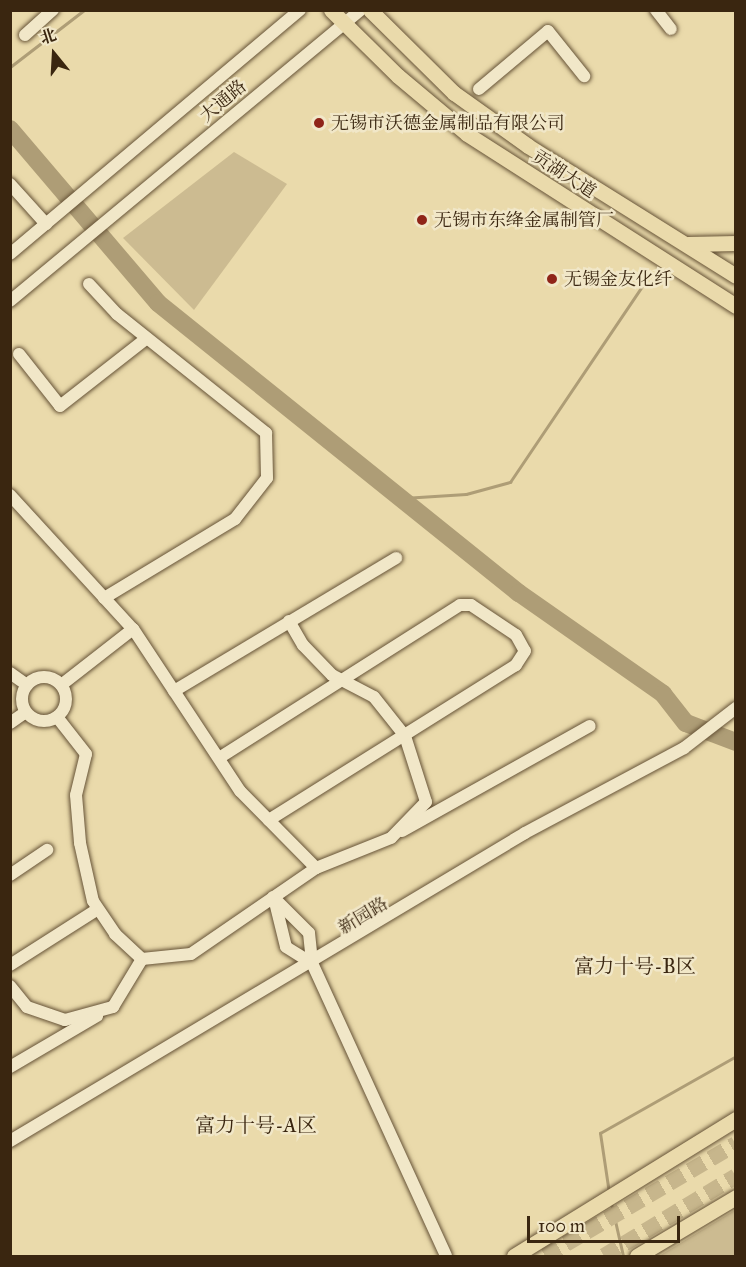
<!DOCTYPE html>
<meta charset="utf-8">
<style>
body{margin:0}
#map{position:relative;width:746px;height:1267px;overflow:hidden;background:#eadaab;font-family:"IM FELL Great Primer","Noto Serif SC",serif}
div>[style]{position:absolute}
.green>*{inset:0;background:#ccbb91}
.stream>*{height:3px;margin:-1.5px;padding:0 1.5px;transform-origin:1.5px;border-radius:1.5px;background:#ae9d76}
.river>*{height:18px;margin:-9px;padding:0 9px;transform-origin:9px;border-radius:9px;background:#ae9d76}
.highway-tunnel>*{height:16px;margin-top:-8px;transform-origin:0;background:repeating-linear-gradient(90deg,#c7b68c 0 16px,transparent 0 24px)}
.roads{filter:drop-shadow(0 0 2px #665337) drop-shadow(0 0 2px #665337)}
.minor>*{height:12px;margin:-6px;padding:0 6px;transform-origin:6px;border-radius:6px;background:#f1e7c8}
.minor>.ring{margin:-6px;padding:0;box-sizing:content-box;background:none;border:12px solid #f1e7c8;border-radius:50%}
.major>*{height:15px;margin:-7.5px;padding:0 7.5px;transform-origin:7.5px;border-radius:7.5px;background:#eadaab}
.dots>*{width:16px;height:16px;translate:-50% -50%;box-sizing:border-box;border:3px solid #f1e7c8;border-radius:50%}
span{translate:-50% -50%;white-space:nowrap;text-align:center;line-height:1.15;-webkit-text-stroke:5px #f1e7c8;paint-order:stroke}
.street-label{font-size:18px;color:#3a2610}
.poi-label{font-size:18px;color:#3a2610}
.left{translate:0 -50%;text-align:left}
.neighbourhood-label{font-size:20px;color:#3a2610}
.frame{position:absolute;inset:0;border:12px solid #3a2610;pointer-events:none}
.north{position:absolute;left:24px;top:24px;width:60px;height:60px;-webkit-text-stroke:4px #f1e7c8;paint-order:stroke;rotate:342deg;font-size:16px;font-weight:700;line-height:24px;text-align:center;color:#3a2610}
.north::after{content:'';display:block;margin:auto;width:21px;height:27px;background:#3a2610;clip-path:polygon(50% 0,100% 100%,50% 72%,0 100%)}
.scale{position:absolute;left:527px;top:1216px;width:153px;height:27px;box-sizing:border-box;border:3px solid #3a2610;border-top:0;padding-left:8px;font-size:18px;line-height:21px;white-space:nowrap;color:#3a2610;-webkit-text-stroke:4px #f1e7c8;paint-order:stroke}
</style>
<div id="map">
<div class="green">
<i style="clip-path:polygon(234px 152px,287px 184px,194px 310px,123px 238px)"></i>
<i style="clip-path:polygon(735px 1210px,735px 1256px,659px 1256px)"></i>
</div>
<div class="stream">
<i style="left:10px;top:67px;width:93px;rotate:-37.6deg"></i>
<i style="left:403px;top:498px;width:63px;rotate:-3.6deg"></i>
<i style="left:466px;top:494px;width:46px;rotate:-15.3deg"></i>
<i style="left:510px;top:482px;width:238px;rotate:-56deg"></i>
<i style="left:609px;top:1193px;width:61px;rotate:-98.5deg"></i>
<i style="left:600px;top:1133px;width:156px;rotate:-29.5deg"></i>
<i style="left:611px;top:1203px;width:54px;rotate:77.2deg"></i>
</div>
<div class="river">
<i style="left:10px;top:129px;width:228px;rotate:49.6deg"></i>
<i style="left:158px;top:303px;width:463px;rotate:38.8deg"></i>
<i style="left:519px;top:593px;width:176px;rotate:35deg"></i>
<i style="left:663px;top:694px;width:37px;rotate:52deg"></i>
<i style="left:686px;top:723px;width:53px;rotate:20.8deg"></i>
</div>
<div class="highway-tunnel">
<i style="left:545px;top:1256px;width:221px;rotate:-30.4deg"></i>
<i style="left:604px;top:1256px;width:154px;rotate:-31.2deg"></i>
</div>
<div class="roads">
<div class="minor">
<i style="left:656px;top:10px;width:24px;rotate:52deg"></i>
<i style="left:25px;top:35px;width:38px;rotate:-42deg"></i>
<i style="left:479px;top:89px;width:90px;rotate:-40deg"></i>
<i style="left:548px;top:31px;width:58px;rotate:51.3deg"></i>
<i style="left:10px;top:184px;width:54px;rotate:48deg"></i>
<i style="left:10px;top:254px;width:379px;rotate:-40.1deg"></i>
<i style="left:89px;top:284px;width:41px;rotate:47deg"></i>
<i style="left:117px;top:314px;width:191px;rotate:38.6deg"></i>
<i style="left:266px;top:433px;width:45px;rotate:88.7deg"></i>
<i style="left:267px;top:478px;width:52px;rotate:128deg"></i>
<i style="left:235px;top:519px;width:153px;rotate:148.9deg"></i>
<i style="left:10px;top:301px;width:455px;rotate:-39.7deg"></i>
<i style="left:19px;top:354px;width:66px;rotate:51.7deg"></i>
<i style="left:60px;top:406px;width:110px;rotate:-38deg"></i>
<i style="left:10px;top:495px;width:182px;rotate:47.5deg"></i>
<i style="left:133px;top:629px;width:91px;rotate:142.1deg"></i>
<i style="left:289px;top:621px;width:28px;rotate:60deg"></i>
<i style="left:303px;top:645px;width:42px;rotate:46deg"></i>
<i style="left:332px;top:675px;width:47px;rotate:27.6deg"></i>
<i style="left:374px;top:697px;width:50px;rotate:51.5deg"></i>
<i style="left:405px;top:736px;width:69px;rotate:72.3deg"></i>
<i style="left:426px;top:802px;width:50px;rotate:134.2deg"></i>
<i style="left:391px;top:838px;width:81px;rotate:158.2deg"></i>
<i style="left:10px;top:673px;width:21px;rotate:35deg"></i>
<i class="ring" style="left:22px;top:677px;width:32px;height:32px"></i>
<i style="left:174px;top:691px;width:259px;rotate:-30.9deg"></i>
<i style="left:57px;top:717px;width:47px;rotate:51.9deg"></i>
<i style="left:86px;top:754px;width:42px;rotate:103.7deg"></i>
<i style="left:76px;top:795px;width:48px;rotate:85.2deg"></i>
<i style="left:80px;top:843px;width:59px;rotate:77.4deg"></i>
<i style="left:93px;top:901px;width:40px;rotate:56deg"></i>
<i style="left:115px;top:934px;width:37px;rotate:43deg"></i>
<i style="left:142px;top:959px;width:49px;rotate:-5.8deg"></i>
<i style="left:191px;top:954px;width:152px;rotate:-34.5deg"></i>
<i style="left:316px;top:868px;width:108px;rotate:-134.6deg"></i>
<i style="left:240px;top:791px;width:194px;rotate:-123.4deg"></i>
<i style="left:10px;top:723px;width:19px;rotate:-35deg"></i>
<i style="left:219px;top:758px;width:285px;rotate:-32.4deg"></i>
<i style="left:460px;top:605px;width:11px"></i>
<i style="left:471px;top:605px;width:54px;rotate:33.7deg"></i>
<i style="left:516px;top:635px;width:18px;rotate:61deg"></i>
<i style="left:525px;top:651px;width:17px;rotate:123deg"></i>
<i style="left:516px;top:665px;width:292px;rotate:147.9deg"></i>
<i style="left:402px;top:831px;width:215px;rotate:-29.2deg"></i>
<i style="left:10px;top:875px;width:45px;rotate:-34deg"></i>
<i style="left:273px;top:897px;width:51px;rotate:45deg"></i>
<i style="left:309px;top:933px;width:30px;rotate:84deg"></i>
<i style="left:312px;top:963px;width:322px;rotate:65.4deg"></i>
<i style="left:274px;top:898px;width:50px;rotate:76.2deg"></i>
<i style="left:286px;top:947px;width:31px;rotate:32deg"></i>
<i style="left:10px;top:965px;width:104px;rotate:-32.5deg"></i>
<i style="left:10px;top:986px;width:27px;rotate:51deg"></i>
<i style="left:27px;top:1007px;width:40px;rotate:18.9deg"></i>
<i style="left:65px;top:1020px;width:50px;rotate:-15.2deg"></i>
<i style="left:113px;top:1007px;width:56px;rotate:-58.9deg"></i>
<i style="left:10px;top:1067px;width:101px;rotate:-30.4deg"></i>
<i style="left:10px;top:1141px;width:600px;rotate:-30.88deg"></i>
<i style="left:525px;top:833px;width:180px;rotate:-28.1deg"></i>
<i style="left:684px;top:748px;width:66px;rotate:-37.6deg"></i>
</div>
<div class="major">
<i style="left:331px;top:10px;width:94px;rotate:44.6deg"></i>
<i style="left:398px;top:76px;width:90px;rotate:40deg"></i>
<i style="left:467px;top:134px;width:319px;rotate:32.6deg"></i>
<i style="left:370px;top:10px;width:118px;rotate:44.7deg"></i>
<i style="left:454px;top:93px;width:91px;rotate:35.6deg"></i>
<i style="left:528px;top:146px;width:245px;rotate:32deg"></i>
<i style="left:688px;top:244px;width:48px;rotate:-1.2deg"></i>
<i style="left:514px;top:1256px;width:261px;rotate:-31.7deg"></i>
<i style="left:637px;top:1256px;width:115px;rotate:-30.8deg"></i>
</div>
</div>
<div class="dots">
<i style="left:319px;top:123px;background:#8f2418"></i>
<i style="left:422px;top:220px;background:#8f2418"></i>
<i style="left:552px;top:279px;background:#8f2418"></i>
</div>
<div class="street-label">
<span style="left:223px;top:101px;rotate:-40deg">大通路</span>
<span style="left:564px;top:174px;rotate:33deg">贡湖大道</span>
<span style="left:363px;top:916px;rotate:-31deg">新园路</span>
</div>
<div class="poi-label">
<span class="left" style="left:331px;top:123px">无锡市沃德金属制品有限公司</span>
<span class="left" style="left:434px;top:220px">无锡市东绛金属制管厂</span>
<span class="left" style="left:564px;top:279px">无锡金友化纤</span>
</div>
<div class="neighbourhood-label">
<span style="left:635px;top:966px">富力十号-B区</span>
<span style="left:256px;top:1125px">富力十号-A区</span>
</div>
<div class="frame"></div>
<div class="north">北</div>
<div class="scale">100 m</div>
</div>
